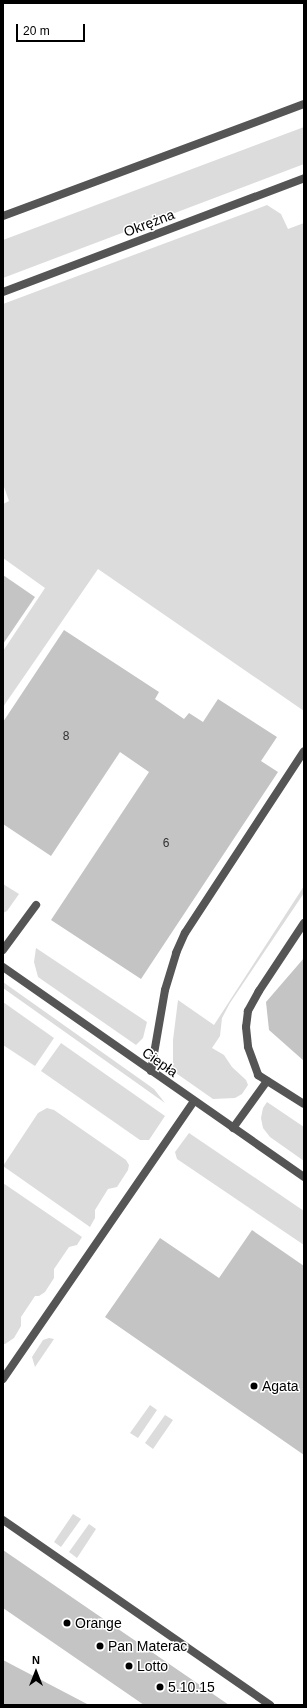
<!DOCTYPE html>
<meta charset="utf-8">
<style>
body{margin:0}
#map{position:relative;width:307px;height:1708px;overflow:hidden;background:#fff;font-family:Helvetica,sans-serif}
div>[style]{position:absolute}
.green>*{inset:0;background:#dcdcdc}
.building>*{inset:0;background:#c4c4c4}
.lane>*{height:8px;margin:-4px;padding:0 4px;transform-origin:4px;border-radius:4px;background:#555}
.street>*{height:8px;margin:-4px;padding:0 4px;transform-origin:4px;border-radius:4px;background:#555}
.dots>*{width:11px;height:11px;translate:-50% -50%;box-sizing:border-box;border:2px solid #fff;border-radius:50%}
span{translate:-50% -50%;white-space:nowrap;text-align:center;line-height:1.15;-webkit-text-stroke:3px #fff;paint-order:stroke}
.number-label{font-size:12px;color:#313131}
.number-label span{-webkit-text-stroke-width:0}
.street-label{font-size:14px;color:#000}
.poi-label{font-size:14px;color:#000}
.left{translate:0 -50%;text-align:left}
.frame{position:absolute;inset:0;border:4px solid #000;pointer-events:none}
.north{position:absolute;left:16px;top:1652px;width:40px;height:40px;-webkit-text-stroke:3px #fff;paint-order:stroke;rotate:0deg;font-size:11px;font-weight:700;line-height:16px;text-align:center;color:#000}
.north::after{content:'';display:block;margin:auto;width:14px;height:18px;background:#000;clip-path:polygon(50% 0,100% 100%,50% 72%,0 100%)}
.scale{position:absolute;left:16px;top:24px;width:69px;height:18px;box-sizing:border-box;border:2px solid #000;border-top:0;padding-left:5px;font-size:12px;line-height:14px;white-space:nowrap;color:#000;-webkit-text-stroke:3px #fff;paint-order:stroke}
</style>
<div id="map">
<div class="green">
<i style="clip-path:polygon(304px 127px,304px 164px,3px 278px,3px 240px)"></i>
<i style="clip-path:polygon(267px 205px,281px 214px,288px 229px,304px 223px,304px 711px,98px 569px,3px 707px,3px 651px,45px 588px,3px 558px,3px 504px,9px 501px,3px 484px,3px 304px)"></i>
<i style="clip-path:polygon(3px 884px,19px 894px,7px 911px,3px 913px)"></i>
<i style="clip-path:polygon(304px 886px,304px 893px,230px 1003px,222px 1018px,220px 1036px,212px 1048px,224px 1055px,232px 1067px,246px 1080px,248px 1085px,242px 1094px,235px 1098px,213px 1099px,173px 1071px,173px 1040px,178px 1000px,214px 1025px)"></i>
<i style="clip-path:polygon(36px 948px,147px 1022px,143px 1038px,136px 1045px,38px 977px,34px 962px)"></i>
<i style="clip-path:polygon(3px 982px,154px 1089px,165px 1103px,3px 988px)"></i>
<i style="clip-path:polygon(3px 1002px,54px 1038px,35px 1066px,3px 1045px)"></i>
<i style="clip-path:polygon(61px 1043px,165px 1116px,149px 1140px,140px 1140px,41px 1071px)"></i>
<i style="clip-path:polygon(267px 1102px,304px 1127px,304px 1161px,270px 1137px,263px 1128px,261px 1118px,263px 1108px)"></i>
<i style="clip-path:polygon(47px 1108px,54px 1110px,126px 1160px,129px 1165px,128px 1170px,117px 1187px,108px 1189px,95px 1210px,95px 1218px,90px 1227px,3px 1166px,38px 1113px)"></i>
<i style="clip-path:polygon(189px 1133px,304px 1211px,304px 1245px,177px 1159px,175px 1152px)"></i>
<i style="clip-path:polygon(3px 1183px,82px 1237px,77px 1245px,69px 1247px,54px 1269px,54px 1278px,45px 1292px,39px 1296px,35px 1296px,21px 1317px,21px 1326px,14px 1338px,5px 1344px,3px 1344px)"></i>
<i style="clip-path:polygon(49px 1338px,54px 1339px,35px 1367px,32px 1357px,43px 1340px)"></i>
<i style="clip-path:polygon(150px 1405px,157px 1410px,138px 1438px,130px 1433px)"></i>
<i style="clip-path:polygon(165px 1415px,173px 1420px,153px 1449px,145px 1443px)"></i>
<i style="clip-path:polygon(73px 1514px,81px 1519px,61px 1547px,54px 1542px)"></i>
<i style="clip-path:polygon(89px 1524px,96px 1529px,77px 1558px,69px 1552px)"></i>
</div>
<div class="building">
<i style="clip-path:polygon(3px 575px,35px 597px,3px 644px)"></i>
<i style="clip-path:polygon(64px 630px,159px 692px,155px 699px,184px 719px,189px 713px,203px 722px,218px 699px,277px 737px,261px 761px,278px 772px,141px 979px,51px 920px,149px 772px,120px 752px,51px 856px,3px 824px,3px 722px)"></i>
<i style="clip-path:polygon(304px 958px,304px 1061px,269px 1030px,266px 1002px)"></i>
<i style="clip-path:polygon(252px 1230px,304px 1266px,304px 1455px,105px 1317px,160px 1238px,219px 1278px)"></i>
<i style="clip-path:polygon(3px 1550px,54px 1585px,229px 1705px,144px 1705px,3px 1608px)"></i>
<i style="clip-path:polygon(3px 1660px,89px 1705px,3px 1705px)"></i>
</div>
<div class="lane">
<i style="left:3px;top:216px;width:321px;rotate:-20.4deg"></i>
<i style="left:304px;top:923px;width:82px;rotate:123.5deg"></i>
<i style="left:259px;top:991px;width:23px;rotate:119deg"></i>
<i style="left:248px;top:1011px;width:16px;rotate:97deg"></i>
<i style="left:246px;top:1027px;width:20px;rotate:84deg"></i>
<i style="left:248px;top:1047px;width:30px;rotate:70deg"></i>
<i style="left:258px;top:1075px;width:54px;rotate:32.2deg"></i>
<i style="left:151px;top:1071px;width:82px;rotate:-80.2deg"></i>
<i style="left:165px;top:990px;width:39px;rotate:-73deg"></i>
<i style="left:176px;top:953px;width:22px;rotate:-66deg"></i>
<i style="left:185px;top:933px;width:217px;rotate:-56.8deg"></i>
<i style="left:233px;top:1128px;width:58px;rotate:-54.1deg"></i>
<i style="left:3px;top:1379px;width:337px;rotate:-55.5deg"></i>
<i style="left:3px;top:1520px;width:325px;rotate:34.7deg"></i>
</div>
<div class="street">
<i style="left:3px;top:292px;width:322px;rotate:-20.7deg"></i>
<i style="left:3px;top:950px;width:56px;rotate:-53.7deg"></i>
<i style="left:3px;top:967px;width:367px;rotate:34.9deg"></i>
</div>
<div class="dots">
<i style="left:254px;top:1386px;background:#000"></i>
<i style="left:67px;top:1623px;background:#000"></i>
<i style="left:100px;top:1646px;background:#000"></i>
<i style="left:129px;top:1666px;background:#000"></i>
<i style="left:160px;top:1687px;background:#000"></i>
</div>
<div class="number-label">
<span style="left:66px;top:737px">8</span>
<span style="left:166px;top:844px">6</span>
</div>
<div class="street-label">
<span style="left:149px;top:223px;rotate:-21deg">Okrężna</span>
<span style="left:160px;top:1062px;rotate:35deg">Ciepła</span>
</div>
<div class="poi-label">
<span class="left" style="left:262px;top:1386px">Agata</span>
<span class="left" style="left:75px;top:1623px">Orange</span>
<span class="left" style="left:108px;top:1646px">Pan Materac</span>
<span class="left" style="left:137px;top:1666px">Lotto</span>
<span class="left" style="left:168px;top:1687px">5.10.15</span>
</div>
<div class="frame"></div>
<div class="north">N</div>
<div class="scale">20 m</div>
</div>
